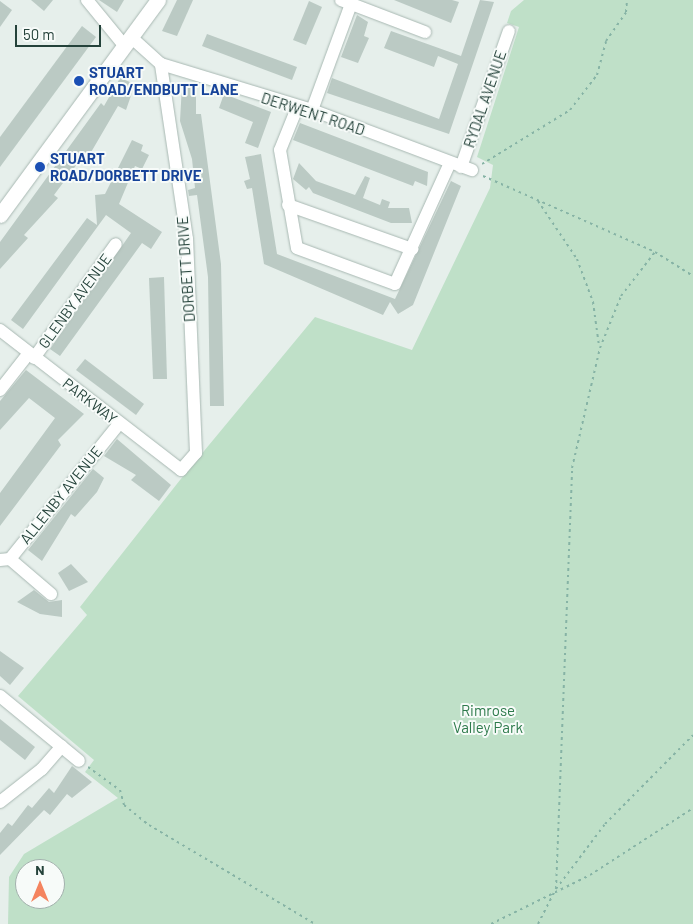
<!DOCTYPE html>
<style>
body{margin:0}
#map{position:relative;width:693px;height:924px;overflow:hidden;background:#e6efeb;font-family:Barlow,sans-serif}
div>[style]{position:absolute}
.green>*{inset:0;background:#bfe0c8}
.building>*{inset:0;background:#bbcac4}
.path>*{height:2px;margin-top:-1px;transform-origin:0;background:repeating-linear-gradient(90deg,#86b3a5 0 2.5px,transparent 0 6.5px)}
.roads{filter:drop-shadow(0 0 1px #a8b8b2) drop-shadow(0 0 1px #a8b8b2)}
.minor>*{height:12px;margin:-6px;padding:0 6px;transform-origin:6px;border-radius:6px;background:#fff}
.tertiary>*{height:15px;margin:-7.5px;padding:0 7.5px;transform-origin:7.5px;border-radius:7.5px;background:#fff}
.dots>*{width:14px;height:14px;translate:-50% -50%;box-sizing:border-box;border:2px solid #f7fbf9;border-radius:50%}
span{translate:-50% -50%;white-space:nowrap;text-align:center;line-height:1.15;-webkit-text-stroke:4px #f7fbf9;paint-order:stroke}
.transit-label{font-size:15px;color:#164399;font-weight:700}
.left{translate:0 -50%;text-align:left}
.street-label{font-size:15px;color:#24423a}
.park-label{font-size:15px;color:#2d7a4b}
.north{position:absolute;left:15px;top:859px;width:50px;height:50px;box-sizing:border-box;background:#f7fbf9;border:1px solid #a3b1ad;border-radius:50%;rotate:0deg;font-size:14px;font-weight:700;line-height:20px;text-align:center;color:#24423a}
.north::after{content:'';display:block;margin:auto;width:18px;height:22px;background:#f4845f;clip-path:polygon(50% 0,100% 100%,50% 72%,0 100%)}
.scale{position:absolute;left:15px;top:25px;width:86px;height:22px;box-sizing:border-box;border:2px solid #24423a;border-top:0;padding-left:6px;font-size:15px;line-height:18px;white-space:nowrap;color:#24423a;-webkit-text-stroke:4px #f7fbf9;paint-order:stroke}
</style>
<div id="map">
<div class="green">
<i style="clip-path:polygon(evenodd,524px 0,693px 0,693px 924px,8px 924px,9px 877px,24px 854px,118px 798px,85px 772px,94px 760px,18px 696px,87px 615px,80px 607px,180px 480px,315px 317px,412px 350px,490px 188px,493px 165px,477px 157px,519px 27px,507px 23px,511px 11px,524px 0,25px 869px,55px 869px,55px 899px,25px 899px,25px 869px)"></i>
</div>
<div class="building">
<i style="clip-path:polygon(31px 0,53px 0,44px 11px)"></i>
<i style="clip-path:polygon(99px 0,124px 0,117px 12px)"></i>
<i style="clip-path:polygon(177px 0,193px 0,177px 36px,162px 31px)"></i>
<i style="clip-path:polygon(394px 0,452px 0,459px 2px,451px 23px)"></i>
<i style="clip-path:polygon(480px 0,494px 2px,449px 134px,327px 93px,332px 78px,439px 119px,458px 64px,438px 56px,434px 67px,384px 48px,391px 31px,461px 56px)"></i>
<i style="clip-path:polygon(0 1px,12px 10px,0 27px)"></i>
<i style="clip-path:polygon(309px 1px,322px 7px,306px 45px,293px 40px)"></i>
<i style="clip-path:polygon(357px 15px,368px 22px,364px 36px,369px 38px,358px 63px,341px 57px)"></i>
<i style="clip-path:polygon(82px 26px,96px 37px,0 167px,0 137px)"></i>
<i style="clip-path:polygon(207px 34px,297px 67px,292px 80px,202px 46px)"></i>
<i style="clip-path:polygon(120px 78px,135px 84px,126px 110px,118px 106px,90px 154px,86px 152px,54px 195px,58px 198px,24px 235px,28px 238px,0 269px,0 242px,101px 103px,104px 106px)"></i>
<i style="clip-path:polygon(196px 84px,196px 114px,201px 114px,221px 264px,224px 406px,210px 406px,208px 277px,197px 195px,189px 196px,188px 190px,195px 188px,192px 159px,180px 121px,182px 85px)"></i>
<i style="clip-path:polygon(224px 94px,271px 112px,258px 148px,245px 143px,253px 122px,219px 108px)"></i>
<i style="clip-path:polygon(300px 123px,428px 172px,427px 186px,415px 181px,413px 186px,293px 140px)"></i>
<i style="clip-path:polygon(132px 140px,143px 145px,141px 151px,149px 155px,142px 169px,135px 166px,119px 204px,162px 232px,151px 249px,142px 243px,60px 356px,50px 349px,131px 233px,106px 215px,23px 329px,11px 320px,87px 218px,97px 225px,95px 195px,105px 194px)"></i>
<i style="clip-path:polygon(261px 154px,277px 254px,395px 299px,451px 181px,461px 186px,413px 305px,398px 314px,390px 302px,383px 315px,264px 264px,252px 188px,247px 189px,244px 181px,250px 179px,245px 157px)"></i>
<i style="clip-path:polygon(299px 163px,316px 181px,355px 195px,365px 176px,370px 178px,363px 198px,380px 205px,382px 199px,390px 202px,388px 208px,409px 208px,412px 223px,391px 223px,313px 193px,309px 187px,306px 190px,293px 179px)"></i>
<i style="clip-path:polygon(164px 277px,167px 379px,153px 379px,149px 278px)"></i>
<i style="clip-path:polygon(85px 359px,144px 404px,136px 415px,76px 370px)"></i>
<i style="clip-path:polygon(26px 370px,84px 414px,58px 440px,61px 445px,0 526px,0 493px,55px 418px,29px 398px,0 430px,0 401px)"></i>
<i style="clip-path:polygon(117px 439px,171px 485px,159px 501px,131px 480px,136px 475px,104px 456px)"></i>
<i style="clip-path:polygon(93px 469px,104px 478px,97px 492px,75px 517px,71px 514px,42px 561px,28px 550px)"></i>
<i style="clip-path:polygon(71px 564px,88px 582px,69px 591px,58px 573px)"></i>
<i style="clip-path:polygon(34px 590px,49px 602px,62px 600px,62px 617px,40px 614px,17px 602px)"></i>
<i style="clip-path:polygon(0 651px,24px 668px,10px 685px,0 676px)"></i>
<i style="clip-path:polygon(0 719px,35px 747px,25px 760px,0 740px)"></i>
<i style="clip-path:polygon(72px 766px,92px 782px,72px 798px,67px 794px,50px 815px,44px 810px,0 855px,0 833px,8px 823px,12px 826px,28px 805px,32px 808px,49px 788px,54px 793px)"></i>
</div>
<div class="path">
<i style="left:482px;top:164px;width:103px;rotate:-31.5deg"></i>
<i style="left:570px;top:110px;width:44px;rotate:-52.4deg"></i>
<i style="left:597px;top:75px;width:35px;rotate:-75deg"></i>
<i style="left:606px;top:41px;width:35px;rotate:-55deg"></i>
<i style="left:626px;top:12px;width:12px;rotate:-85deg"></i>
<i style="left:483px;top:176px;width:188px;rotate:23.8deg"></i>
<i style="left:655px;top:252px;width:45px;rotate:32.3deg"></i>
<i style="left:538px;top:201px;width:70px;rotate:56.1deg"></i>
<i style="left:577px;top:259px;width:46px;rotate:69.6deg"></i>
<i style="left:593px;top:302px;width:44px;rotate:82.2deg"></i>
<i style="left:88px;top:767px;width:39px;rotate:36deg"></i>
<i style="left:120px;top:790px;width:16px;rotate:75deg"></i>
<i style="left:124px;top:805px;width:32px;rotate:39deg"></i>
<i style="left:149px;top:825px;width:193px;rotate:30.8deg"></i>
<i style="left:556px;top:889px;width:421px;rotate:-87.8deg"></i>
<i style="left:572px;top:468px;width:123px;rotate:-76.9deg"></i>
<i style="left:600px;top:348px;width:56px;rotate:-68deg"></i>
<i style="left:621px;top:296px;width:56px;rotate:-52.3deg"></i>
<i style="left:491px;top:924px;width:110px;rotate:-26.3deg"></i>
<i style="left:590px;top:875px;width:123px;rotate:-33deg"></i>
<i style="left:538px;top:924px;width:39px;rotate:-63deg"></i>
<i style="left:556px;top:889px;width:81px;rotate:-53deg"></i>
<i style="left:605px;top:824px;width:125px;rotate:-45.3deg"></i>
</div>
<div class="roads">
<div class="minor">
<i style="left:87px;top:0;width:57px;rotate:50.7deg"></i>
<i style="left:341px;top:0;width:90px;rotate:20.9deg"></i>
<i style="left:132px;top:38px;width:39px;rotate:42deg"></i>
<i style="left:161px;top:64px;width:158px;rotate:16.9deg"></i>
<i style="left:312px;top:110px;width:171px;rotate:20.6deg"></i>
<i style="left:297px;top:108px;width:45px;rotate:112deg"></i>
<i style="left:280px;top:150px;width:99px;rotate:80.2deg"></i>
<i style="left:297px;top:248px;width:104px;rotate:20.2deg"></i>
<i style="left:395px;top:284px;width:133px;rotate:-65.6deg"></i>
<i style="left:312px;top:110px;width:113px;rotate:-69.8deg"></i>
<i style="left:461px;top:167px;width:144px;rotate:-70.6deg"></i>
<i style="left:288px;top:205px;width:132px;rotate:19.5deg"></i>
<i style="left:0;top:330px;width:229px;rotate:37.7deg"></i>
<i style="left:181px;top:470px;width:23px;rotate:-49deg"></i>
<i style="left:196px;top:453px;width:214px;rotate:-92.4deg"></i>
<i style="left:187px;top:239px;width:177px;rotate:-98.5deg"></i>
<i style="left:34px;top:358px;width:140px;rotate:-54.3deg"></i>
<i style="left:0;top:390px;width:47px;rotate:-51.9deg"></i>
<i style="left:10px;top:559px;width:54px;rotate:40.5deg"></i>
<i style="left:0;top:560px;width:10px;rotate:-6deg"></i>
<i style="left:10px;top:559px;width:174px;rotate:-51.1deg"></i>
<i style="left:0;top:696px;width:102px;rotate:39.4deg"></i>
<i style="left:0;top:802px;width:53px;rotate:-38.2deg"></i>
<i style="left:42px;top:769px;width:30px;rotate:-49deg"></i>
</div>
<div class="tertiary">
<i style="left:0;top:215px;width:267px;rotate:-53.7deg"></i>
</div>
</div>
<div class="dots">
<i style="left:79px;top:81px;background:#1a4fb4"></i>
<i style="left:40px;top:167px;background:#1a4fb4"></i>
</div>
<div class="transit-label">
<span class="left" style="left:89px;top:81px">STUART<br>ROAD/ENDBUTT LANE</span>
<span class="left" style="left:50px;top:167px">STUART<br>ROAD/DORBETT DRIVE</span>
</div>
<div class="street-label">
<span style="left:485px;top:99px;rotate:-71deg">RYDAL AVENUE</span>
<span style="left:313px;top:114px;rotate:18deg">DERWENT ROAD</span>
<span style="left:186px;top:269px;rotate:-94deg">DORBETT DRIVE</span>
<span style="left:75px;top:301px;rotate:-54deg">GLENBY AVENUE</span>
<span style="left:90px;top:401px;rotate:38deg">PARKWAY</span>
<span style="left:61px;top:495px;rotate:-51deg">ALLENBY AVENUE</span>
</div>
<div class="park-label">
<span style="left:488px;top:719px">Rimrose<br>Valley Park</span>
</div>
<div class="north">N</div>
<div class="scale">50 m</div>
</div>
